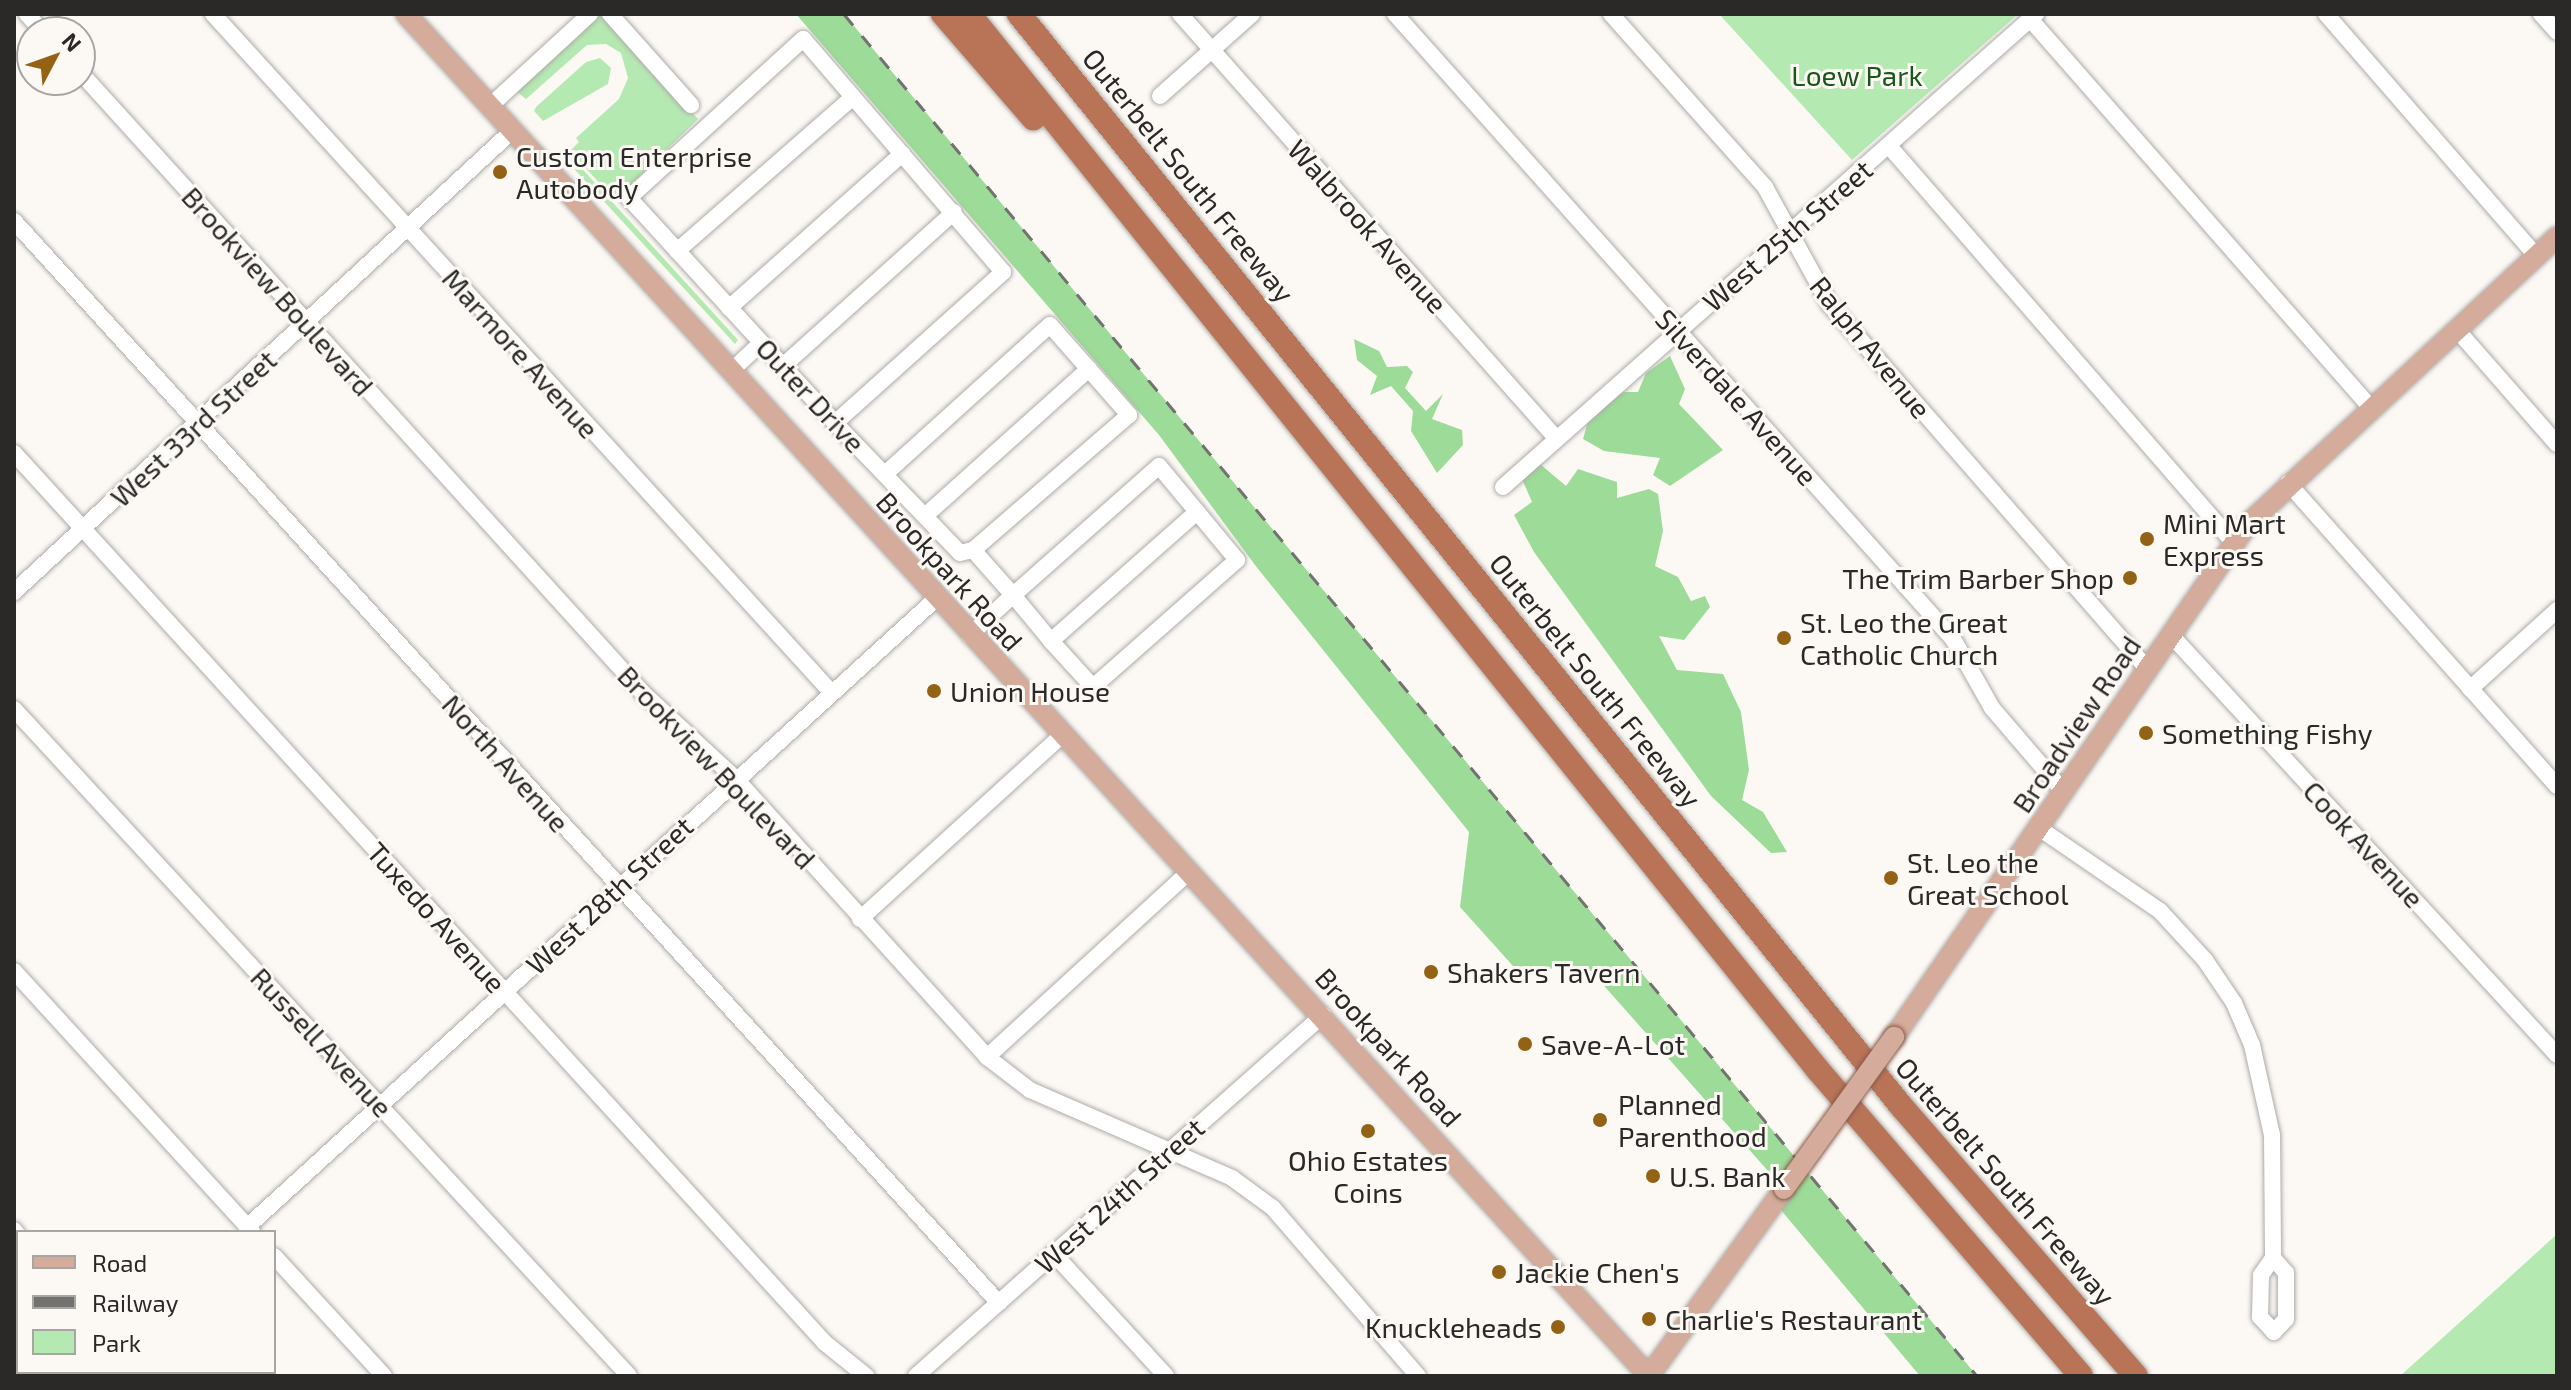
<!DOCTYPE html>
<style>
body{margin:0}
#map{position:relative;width:2571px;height:1390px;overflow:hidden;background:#fcf9f5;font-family:"Exo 2",sans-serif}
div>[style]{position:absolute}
.green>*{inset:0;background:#b5e9b2}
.forest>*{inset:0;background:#9ddb99}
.roads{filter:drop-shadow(0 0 2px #aeaba7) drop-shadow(0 0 2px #aeaba7)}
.minor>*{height:16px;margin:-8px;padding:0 8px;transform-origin:8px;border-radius:8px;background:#fff}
.major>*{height:20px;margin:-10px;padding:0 10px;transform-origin:10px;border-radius:10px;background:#d5ac9b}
.highway>*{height:24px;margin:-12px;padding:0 12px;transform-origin:12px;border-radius:12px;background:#b97458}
.rail>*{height:3px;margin-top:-1.5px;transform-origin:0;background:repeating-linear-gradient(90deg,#747270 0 14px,transparent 0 28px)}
.bridges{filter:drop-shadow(0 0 2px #875a47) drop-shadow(0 0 2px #875a47)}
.major-bridge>*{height:20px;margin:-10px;padding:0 10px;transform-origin:10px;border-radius:10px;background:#d5ac9b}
.dots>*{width:22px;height:22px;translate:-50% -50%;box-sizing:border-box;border:4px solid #fcf9f5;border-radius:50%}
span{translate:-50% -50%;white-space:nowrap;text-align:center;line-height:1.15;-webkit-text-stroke:6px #fcf9f5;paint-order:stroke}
.park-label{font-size:28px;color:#195619}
.poi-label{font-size:28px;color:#2a2927}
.left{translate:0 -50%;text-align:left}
.right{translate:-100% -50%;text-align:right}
.street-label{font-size:28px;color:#2a2927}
.frame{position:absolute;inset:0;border:16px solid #2a2927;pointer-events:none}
.legend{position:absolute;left:16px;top:1230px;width:260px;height:144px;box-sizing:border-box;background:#fcf9f5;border:2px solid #a8a6a3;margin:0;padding:10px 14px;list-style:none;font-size:24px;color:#2a2927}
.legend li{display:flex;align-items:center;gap:16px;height:40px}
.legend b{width:40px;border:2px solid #a8a6a3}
.north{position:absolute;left:16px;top:16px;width:80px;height:80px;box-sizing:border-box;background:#fcf9f5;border:2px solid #a8a6a3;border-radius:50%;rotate:49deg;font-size:22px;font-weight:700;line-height:32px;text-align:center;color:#2a2927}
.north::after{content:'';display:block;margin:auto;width:28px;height:36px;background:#946214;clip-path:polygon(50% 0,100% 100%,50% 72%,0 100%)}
</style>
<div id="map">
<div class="green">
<i style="clip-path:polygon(593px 14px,602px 14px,698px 119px,615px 200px,570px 151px,579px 142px,576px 138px,619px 99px,628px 78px,621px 53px,606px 44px,587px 45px,526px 99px,512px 88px)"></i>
<i style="clip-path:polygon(1719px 14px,2018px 14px,1852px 160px)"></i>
<i style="clip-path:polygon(600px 58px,611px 68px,608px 84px,543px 121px,534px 111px,536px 107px,586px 62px)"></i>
<i style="clip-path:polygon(564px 149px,738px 340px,735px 344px,566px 160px)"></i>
<i style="clip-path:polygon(2557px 1234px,2557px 1376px,2400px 1376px,2478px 1306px)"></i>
</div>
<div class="forest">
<i style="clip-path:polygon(796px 14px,844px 14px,1977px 1376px,1920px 1376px,1775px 1203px,1784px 1189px,1591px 971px,1513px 966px,1460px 907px,1469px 832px,1255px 565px,1159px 435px)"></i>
<i style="clip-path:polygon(1354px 339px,1379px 351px,1387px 367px,1407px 366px,1413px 372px,1405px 388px,1426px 411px,1443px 394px,1432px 419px,1462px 430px,1463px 445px,1437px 473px,1411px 431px,1413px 411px,1391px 386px,1370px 395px,1377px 376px,1357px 360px)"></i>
<i style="clip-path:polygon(1670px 356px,1685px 389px,1679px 404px,1723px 450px,1670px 486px,1653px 475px,1660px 458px,1604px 451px,1583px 439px,1588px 421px,1622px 392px,1638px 392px,1646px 373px)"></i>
<i style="clip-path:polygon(1540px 464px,1566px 486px,1578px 469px,1617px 482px,1617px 498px,1649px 489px,1658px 494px,1663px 531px,1655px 566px,1678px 577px,1691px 601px,1705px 596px,1710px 607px,1684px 640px,1659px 636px,1677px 670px,1723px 674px,1741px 712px,1749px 770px,1742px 800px,1763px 812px,1787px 852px,1771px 853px,1711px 796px,1534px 552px,1514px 515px,1532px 502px,1522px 479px)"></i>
</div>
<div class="roads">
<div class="minor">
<i style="left:27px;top:14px;width:24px;rotate:48deg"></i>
<i style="left:213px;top:14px;width:916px;rotate:47.65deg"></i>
<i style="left:610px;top:14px;width:122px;rotate:48.3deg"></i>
<i style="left:1180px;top:14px;width:567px;rotate:48.43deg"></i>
<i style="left:1395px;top:14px;width:838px;rotate:48.24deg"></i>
<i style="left:1953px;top:639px;width:79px;rotate:60.5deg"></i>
<i style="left:1992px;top:708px;width:111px;rotate:49.4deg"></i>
<i style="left:1611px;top:14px;width:232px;rotate:48.3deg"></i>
<i style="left:1765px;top:187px;width:135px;rotate:61.2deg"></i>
<i style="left:1830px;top:305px;width:483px;rotate:48.9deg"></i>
<i style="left:2326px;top:14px;width:322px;rotate:49deg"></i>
<i style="left:2541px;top:14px;width:24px;rotate:48deg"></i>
<i style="left:2030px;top:19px;width:517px;rotate:48.76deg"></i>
<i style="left:80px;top:72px;width:838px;rotate:47.8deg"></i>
<i style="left:643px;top:693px;width:127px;rotate:42.8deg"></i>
<i style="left:736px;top:779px;width:375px;rotate:47.9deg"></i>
<i style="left:987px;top:1057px;width:54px;rotate:37.5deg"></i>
<i style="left:1030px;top:1090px;width:220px;rotate:23.5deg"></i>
<i style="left:1232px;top:1178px;width:51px;rotate:36.2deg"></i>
<i style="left:1273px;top:1208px;width:222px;rotate:49.2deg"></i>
<i style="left:1160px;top:96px;width:123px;rotate:-41.7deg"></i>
<i style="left:490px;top:106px;width:136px;rotate:-42.6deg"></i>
<i style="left:1889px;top:146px;width:525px;rotate:49.02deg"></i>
<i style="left:14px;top:221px;width:1463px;rotate:47.69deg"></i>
<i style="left:677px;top:251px;width:232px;rotate:-41.2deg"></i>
<i style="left:729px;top:308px;width:232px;rotate:-41.7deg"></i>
<i style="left:2458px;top:331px;width:150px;rotate:48.8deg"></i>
<i style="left:783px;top:366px;width:230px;rotate:-42deg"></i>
<i style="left:731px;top:371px;width:41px;rotate:-43deg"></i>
<i style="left:835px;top:423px;width:226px;rotate:-41.9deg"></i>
<i style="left:1003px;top:272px;width:307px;rotate:-130.6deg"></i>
<i style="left:803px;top:39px;width:236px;rotate:137.6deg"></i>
<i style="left:629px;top:198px;width:305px;rotate:47.5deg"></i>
<i style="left:835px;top:423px;width:180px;rotate:46.1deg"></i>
<i style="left:960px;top:553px;width:13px;rotate:-13deg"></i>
<i style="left:973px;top:550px;width:60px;rotate:48.4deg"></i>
<i style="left:1013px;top:595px;width:60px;rotate:50.4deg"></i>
<i style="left:1051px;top:641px;width:62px;rotate:47.6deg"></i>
<i style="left:1093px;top:687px;width:192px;rotate:-41.4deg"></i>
<i style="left:1237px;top:560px;width:122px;rotate:-129.7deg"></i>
<i style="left:1159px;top:466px;width:195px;rotate:138.5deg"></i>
<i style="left:1013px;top:595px;width:59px;rotate:137.1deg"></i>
<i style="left:14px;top:453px;width:1204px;rotate:47.66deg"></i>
<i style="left:825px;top:1343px;width:53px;rotate:38.8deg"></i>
<i style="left:885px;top:474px;width:222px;rotate:-42.1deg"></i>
<i style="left:1050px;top:325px;width:120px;rotate:48.7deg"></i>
<i style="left:1129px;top:415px;width:206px;rotate:139.1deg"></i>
<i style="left:2288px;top:483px;width:405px;rotate:48.4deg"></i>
<i style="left:1503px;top:487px;width:713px;rotate:-41.59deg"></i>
<i style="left:926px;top:515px;width:219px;rotate:-41.9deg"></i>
<i style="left:14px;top:592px;width:679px;rotate:-42.79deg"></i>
<i style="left:2170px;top:634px;width:572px;rotate:47.41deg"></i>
<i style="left:1051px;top:641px;width:195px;rotate:-41.5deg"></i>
<i style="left:2470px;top:689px;width:118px;rotate:-42.2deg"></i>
<i style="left:14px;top:709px;width:907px;rotate:47.32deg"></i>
<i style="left:2039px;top:828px;width:147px;rotate:34.4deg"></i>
<i style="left:2160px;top:911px;width:67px;rotate:47.4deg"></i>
<i style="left:2205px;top:960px;width:52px;rotate:56deg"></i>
<i style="left:2234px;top:1003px;width:46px;rotate:66.8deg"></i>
<i style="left:2252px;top:1045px;width:92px;rotate:77.5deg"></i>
<i style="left:2272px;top:1135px;width:123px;rotate:89.5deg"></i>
<i style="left:860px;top:919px;width:272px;rotate:-42.3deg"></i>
<i style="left:14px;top:971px;width:353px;rotate:47.6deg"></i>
<i style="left:987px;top:1057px;width:275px;rotate:-42.5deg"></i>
<i style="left:247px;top:1227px;width:935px;rotate:-42.36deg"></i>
<i style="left:14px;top:1230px;width:6px;rotate:51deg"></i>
<i style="left:1053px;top:1253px;width:167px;rotate:47.4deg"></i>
<i style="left:274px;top:1256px;width:163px;rotate:47.5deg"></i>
<i style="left:2273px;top:1258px;width:20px;rotate:49deg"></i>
<i style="left:2286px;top:1273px;width:46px;rotate:90deg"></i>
<i style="left:2286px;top:1319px;width:18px;rotate:133deg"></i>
<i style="left:2274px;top:1332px;width:21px;rotate:-133deg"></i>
<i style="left:2260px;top:1317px;width:42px;rotate:-88.6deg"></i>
<i style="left:2261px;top:1275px;width:21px;rotate:-55deg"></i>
<i style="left:142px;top:1372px;width:5px;rotate:53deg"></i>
<i style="left:916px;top:1376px;width:544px;rotate:-41.57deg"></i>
</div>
<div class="major">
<i style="left:406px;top:14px;width:1844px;rotate:47.62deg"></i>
<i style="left:1894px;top:1037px;width:622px;rotate:-55.42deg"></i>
<i style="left:2247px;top:525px;width:423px;rotate:-42.9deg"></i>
<i style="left:1649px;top:1376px;width:231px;rotate:-54.2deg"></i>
</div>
<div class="highway">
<i style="left:943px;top:14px;width:138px;rotate:49.1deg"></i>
<i style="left:969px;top:14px;width:1355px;rotate:51.2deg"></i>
<i style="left:1818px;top:1070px;width:403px;rotate:49.3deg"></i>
<i style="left:1019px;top:14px;width:1404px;rotate:51.07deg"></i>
<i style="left:1901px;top:1106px;width:358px;rotate:49deg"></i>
</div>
</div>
<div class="rail">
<i style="left:844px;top:14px;width:1772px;rotate:50.24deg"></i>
</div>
<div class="bridges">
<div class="major-bridge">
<i style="left:1784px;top:1189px;width:188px;rotate:-54.1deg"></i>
</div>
</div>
<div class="dots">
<i style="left:500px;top:172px;background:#946214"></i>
<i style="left:2147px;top:539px;background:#946214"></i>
<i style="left:2130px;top:578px;background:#946214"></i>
<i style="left:1784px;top:638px;background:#946214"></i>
<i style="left:934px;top:691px;background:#946214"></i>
<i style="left:2146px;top:733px;background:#946214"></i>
<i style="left:1891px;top:878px;background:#946214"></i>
<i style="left:1431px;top:972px;background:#946214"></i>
<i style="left:1525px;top:1044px;background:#946214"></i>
<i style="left:1600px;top:1120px;background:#946214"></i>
<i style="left:1368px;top:1131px;background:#946214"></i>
<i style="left:1653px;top:1176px;background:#946214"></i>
<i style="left:1499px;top:1272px;background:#946214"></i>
<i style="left:1649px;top:1319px;background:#946214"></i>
<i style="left:1558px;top:1327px;background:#946214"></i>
</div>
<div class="park-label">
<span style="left:1857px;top:75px">Loew Park</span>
</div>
<div class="poi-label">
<span class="left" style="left:516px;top:172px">Custom Enterprise<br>Autobody</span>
<span class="left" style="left:2163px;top:539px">Mini Mart<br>Express</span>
<span class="right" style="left:2114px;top:578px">The Trim Barber Shop</span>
<span class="left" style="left:1800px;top:638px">St. Leo the Great<br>Catholic Church</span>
<span class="left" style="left:950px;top:691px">Union House</span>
<span class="left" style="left:2162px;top:733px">Something Fishy</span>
<span class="left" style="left:1907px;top:878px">St. Leo the<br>Great School</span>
<span class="left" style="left:1447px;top:972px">Shakers Tavern</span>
<span class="left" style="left:1541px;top:1044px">Save-A-Lot</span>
<span class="left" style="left:1618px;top:1120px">Planned<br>Parenthood</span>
<span style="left:1368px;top:1176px">Ohio Estates<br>Coins</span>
<span class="left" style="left:1669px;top:1176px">U.S. Bank</span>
<span class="left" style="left:1515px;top:1272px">Jackie Chen's</span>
<span class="left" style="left:1665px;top:1319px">Charlie's Restaurant</span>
<span class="right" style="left:1542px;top:1327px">Knuckleheads</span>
</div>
<div class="street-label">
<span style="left:1189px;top:175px;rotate:51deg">Outerbelt South Freeway</span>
<span style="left:1368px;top:226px;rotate:48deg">Walbrook Avenue</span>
<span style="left:1787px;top:235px;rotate:-41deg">West 25th Street</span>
<span style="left:278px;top:291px;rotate:48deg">Brookview Boulevard</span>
<span style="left:1871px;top:347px;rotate:51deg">Ralph Avenue</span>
<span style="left:521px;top:353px;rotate:48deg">Marmore Avenue</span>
<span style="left:811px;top:395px;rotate:47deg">Outer Drive</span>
<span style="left:1737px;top:397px;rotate:48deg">Silverdale Avenue</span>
<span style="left:193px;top:428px;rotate:-43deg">West 33rd Street</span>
<span style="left:950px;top:571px;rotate:48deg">Brookpark Road</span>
<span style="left:1596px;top:680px;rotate:51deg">Outerbelt South Freeway</span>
<span style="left:2076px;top:724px;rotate:-56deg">Broadview Road</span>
<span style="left:506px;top:763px;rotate:48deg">North Avenue</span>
<span style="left:717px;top:767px;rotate:46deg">Brookview Boulevard</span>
<span style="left:2364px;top:844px;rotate:47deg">Cook Avenue</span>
<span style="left:609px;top:895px;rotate:-43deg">West 28th Street</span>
<span style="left:437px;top:917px;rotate:48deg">Tuxedo Avenue</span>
<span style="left:322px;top:1042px;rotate:47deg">Russell Avenue</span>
<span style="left:1389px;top:1047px;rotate:48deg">Brookpark Road</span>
<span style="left:2006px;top:1181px;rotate:49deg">Outerbelt South Freeway</span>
<span style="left:1119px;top:1195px;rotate:-42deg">West 24th Street</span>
</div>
<div class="frame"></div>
<ul class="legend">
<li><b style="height:10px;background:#d5ac9b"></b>Road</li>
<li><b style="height:10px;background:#747270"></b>Railway</li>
<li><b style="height:22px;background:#b5e9b2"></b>Park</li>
</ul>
<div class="north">N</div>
</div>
